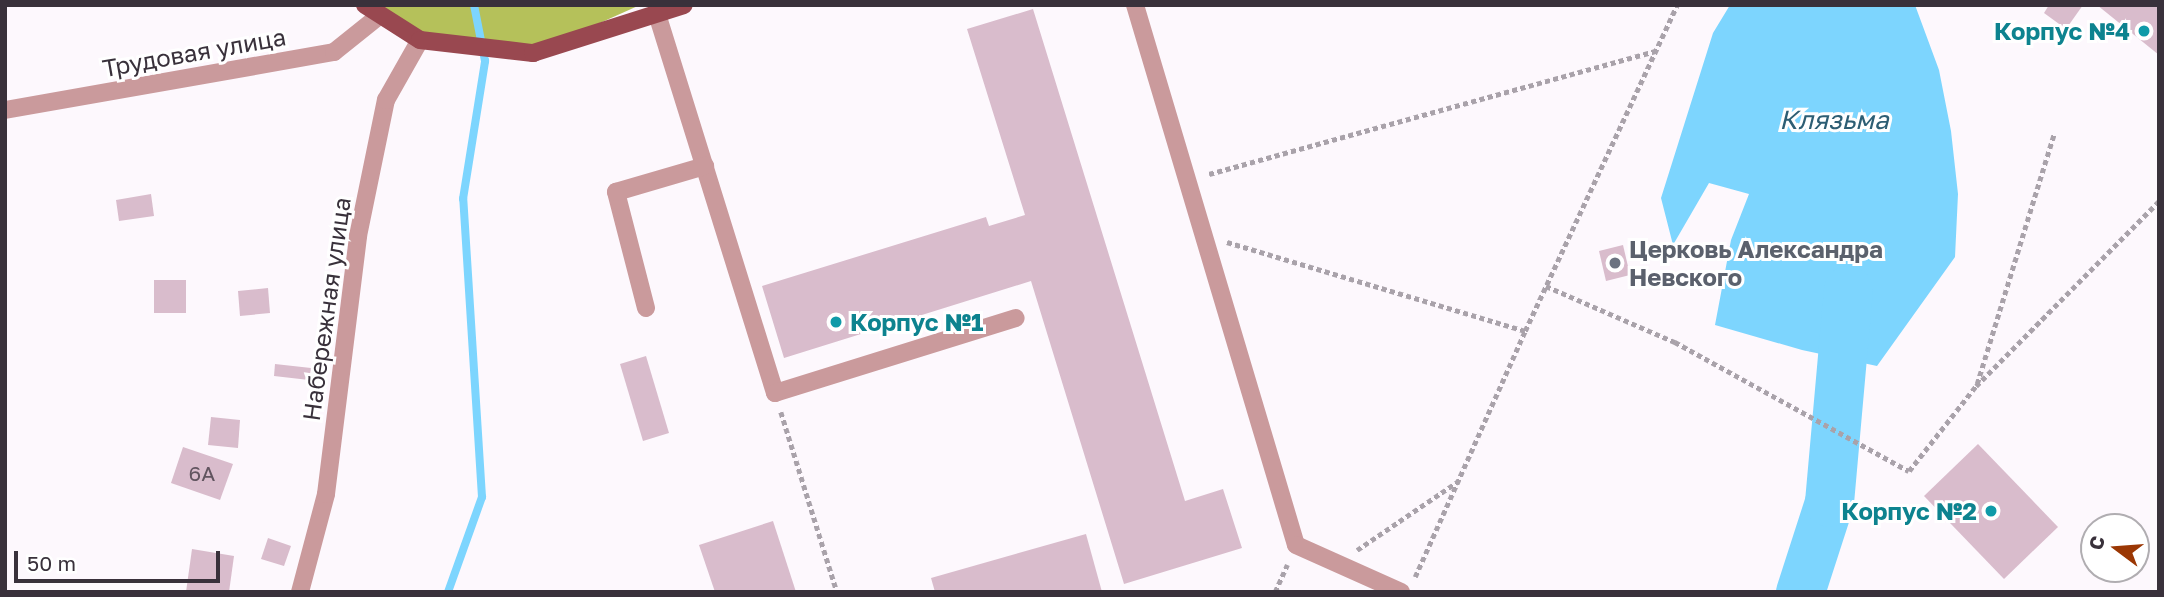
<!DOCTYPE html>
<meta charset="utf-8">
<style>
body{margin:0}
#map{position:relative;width:2164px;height:597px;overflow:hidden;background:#fdf8fd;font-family:"Golos Text",sans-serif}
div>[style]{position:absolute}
.forest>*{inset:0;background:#b5c15a}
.water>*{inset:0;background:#7dd5fe}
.stream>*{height:8px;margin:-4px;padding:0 4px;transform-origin:4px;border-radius:4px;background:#7dd5fe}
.river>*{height:49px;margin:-24.5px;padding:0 24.5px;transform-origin:24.5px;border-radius:24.5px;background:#7dd5fe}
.building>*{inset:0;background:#d9bccc}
.path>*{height:4.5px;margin-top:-2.25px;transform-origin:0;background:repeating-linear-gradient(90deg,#a9a2aa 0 5px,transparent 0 8.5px)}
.minor>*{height:18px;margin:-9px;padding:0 9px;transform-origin:9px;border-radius:9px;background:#ca9a9c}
.major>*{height:18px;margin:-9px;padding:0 9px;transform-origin:9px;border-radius:9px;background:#994850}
.dots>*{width:19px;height:19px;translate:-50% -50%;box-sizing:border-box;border:4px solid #fff;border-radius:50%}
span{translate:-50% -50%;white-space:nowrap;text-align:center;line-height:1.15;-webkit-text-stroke:6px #fff;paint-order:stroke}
.number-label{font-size:21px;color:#61545f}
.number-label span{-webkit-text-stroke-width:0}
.culture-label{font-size:24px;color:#0d838f;font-weight:700}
.right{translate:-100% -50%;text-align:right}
.left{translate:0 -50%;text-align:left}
.street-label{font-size:24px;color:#39313b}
.worship-label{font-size:24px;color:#5b616d;font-weight:700}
.water-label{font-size:26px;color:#2d5e74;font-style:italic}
.frame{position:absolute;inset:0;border:7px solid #39313b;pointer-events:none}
.north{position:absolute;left:2080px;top:513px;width:70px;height:70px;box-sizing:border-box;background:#fff;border:2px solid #b0adb1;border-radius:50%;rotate:286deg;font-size:19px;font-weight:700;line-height:28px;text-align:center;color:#39313b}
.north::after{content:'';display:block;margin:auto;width:24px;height:32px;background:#9b3704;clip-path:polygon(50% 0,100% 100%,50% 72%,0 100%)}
.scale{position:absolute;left:14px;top:551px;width:206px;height:32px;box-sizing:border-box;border:4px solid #39313b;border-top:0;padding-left:9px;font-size:21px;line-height:24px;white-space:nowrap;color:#39313b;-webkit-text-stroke:5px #fff;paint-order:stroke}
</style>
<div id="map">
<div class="forest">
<i style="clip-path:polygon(365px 5px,640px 5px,533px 53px,420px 40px)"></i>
</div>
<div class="water">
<i style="clip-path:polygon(1730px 5px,1915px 5px,1939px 70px,1951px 131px,1958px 194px,1955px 257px,1877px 366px,1802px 350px,1715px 325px,1731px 240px,1749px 194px,1709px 183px,1673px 245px,1661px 198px,1713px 33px)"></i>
</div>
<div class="stream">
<i style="left:448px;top:592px;width:101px;rotate:-70.3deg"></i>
<i style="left:482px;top:497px;width:299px;rotate:-93.6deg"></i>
<i style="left:463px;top:199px;width:140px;rotate:-80.9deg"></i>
<i style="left:485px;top:61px;width:57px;rotate:-101.1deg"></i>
</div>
<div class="river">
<i style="left:1800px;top:592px;width:95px;rotate:-72.1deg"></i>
<i style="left:1829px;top:502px;width:213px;rotate:-84.9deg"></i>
</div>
<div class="building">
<i style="clip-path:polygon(2049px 5px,2083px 5px,2066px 29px,2044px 13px)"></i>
<i style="clip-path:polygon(2097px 5px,2156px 5px,2159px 7px,2159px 55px)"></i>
<i style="clip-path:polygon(1033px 9px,1185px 501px,1223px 489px,1242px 548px,1124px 584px,1031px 281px,784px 358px,762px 286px,986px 217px,989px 226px,1025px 215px,967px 29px)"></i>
<i style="clip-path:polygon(151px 194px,154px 216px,119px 221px,116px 200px)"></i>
<i style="clip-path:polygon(1623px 245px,1630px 275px,1606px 281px,1599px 251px)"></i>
<i style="clip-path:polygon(154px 280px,186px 280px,186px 313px,154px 313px)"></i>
<i style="clip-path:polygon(268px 288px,270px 313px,240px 316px,238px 291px)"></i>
<i style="clip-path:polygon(646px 356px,669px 433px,643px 441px,620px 364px)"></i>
<i style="clip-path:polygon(275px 364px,311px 368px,309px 380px,274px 376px)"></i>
<i style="clip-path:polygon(211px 417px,240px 420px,238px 448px,208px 445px)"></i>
<i style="clip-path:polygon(1978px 444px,2058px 527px,2004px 579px,1924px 496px)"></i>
<i style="clip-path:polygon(183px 447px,233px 464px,220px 500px,171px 483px)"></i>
<i style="clip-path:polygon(773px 521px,796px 592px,715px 592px,699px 545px)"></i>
<i style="clip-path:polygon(1086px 534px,1102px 592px,935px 592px,931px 578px)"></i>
<i style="clip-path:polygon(268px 538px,291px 546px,284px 566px,261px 559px)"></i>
<i style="clip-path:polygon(192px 549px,234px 556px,229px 592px,186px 592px)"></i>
</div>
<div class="path">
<i style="left:1209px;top:174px;width:464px;rotate:-15.4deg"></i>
<i style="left:1227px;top:242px;width:311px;rotate:16.6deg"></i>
<i style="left:1546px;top:286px;width:141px;rotate:23.5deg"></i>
<i style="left:1675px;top:342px;width:267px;rotate:28.9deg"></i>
<i style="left:1909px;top:471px;width:108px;rotate:-51.8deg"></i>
<i style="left:1976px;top:386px;width:260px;rotate:-45.3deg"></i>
<i style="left:1977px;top:384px;width:262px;rotate:-72.9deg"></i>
<i style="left:781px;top:412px;width:189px;rotate:72.7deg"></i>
<i style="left:1357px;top:550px;width:121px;rotate:-34.2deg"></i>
<i style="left:1415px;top:577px;width:269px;rotate:-65.9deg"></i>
<i style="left:1525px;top:331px;width:360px;rotate:-65deg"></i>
<i style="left:1275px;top:592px;width:30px;rotate:-66deg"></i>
</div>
<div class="minor">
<i style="left:1135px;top:5px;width:563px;rotate:73.4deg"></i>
<i style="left:1296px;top:545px;width:115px;rotate:24.1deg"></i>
<i style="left:657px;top:14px;width:397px;rotate:72.7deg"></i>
<i style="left:775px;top:393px;width:252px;rotate:-17.3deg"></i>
<i style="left:5px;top:110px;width:334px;rotate:-10deg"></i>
<i style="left:334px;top:52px;width:58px;rotate:-38.7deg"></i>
<i style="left:646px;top:308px;width:120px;rotate:-104.5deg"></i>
<i style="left:616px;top:192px;width:93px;rotate:-16.3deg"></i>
<i style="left:300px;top:592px;width:101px;rotate:-75.1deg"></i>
<i style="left:326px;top:494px;width:260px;rotate:-82.9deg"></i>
<i style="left:358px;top:236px;width:139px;rotate:-78.4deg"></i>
<i style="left:386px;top:100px;width:69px;rotate:-60.5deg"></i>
</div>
<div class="major">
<i style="left:365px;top:5px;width:65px;rotate:32.5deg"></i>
<i style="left:420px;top:40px;width:114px;rotate:6.6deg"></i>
<i style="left:533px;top:53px;width:158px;rotate:-17.6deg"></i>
</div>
<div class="dots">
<i style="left:2144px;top:31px;background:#0f9aa8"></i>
<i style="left:1615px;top:263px;background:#6b7280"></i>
<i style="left:836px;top:322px;background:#0f9aa8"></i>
<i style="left:1991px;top:511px;background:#0f9aa8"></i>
</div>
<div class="number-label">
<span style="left:202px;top:473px">6А</span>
</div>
<div class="culture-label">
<span class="right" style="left:2130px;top:31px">Корпус №4</span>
<span class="left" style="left:850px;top:322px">Корпус №1</span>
<span class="right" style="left:1977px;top:511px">Корпус №2</span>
</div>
<div class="street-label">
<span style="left:194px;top:52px;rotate:-10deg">Трудовая улица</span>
<span style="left:326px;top:309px;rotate:-82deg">Набережная улица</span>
</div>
<div class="worship-label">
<span class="left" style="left:1629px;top:263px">Церковь Александра<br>Невского</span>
</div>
<div class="water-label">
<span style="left:1834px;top:120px">Клязьма</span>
</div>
<div class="frame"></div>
<div class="north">С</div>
<div class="scale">50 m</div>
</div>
